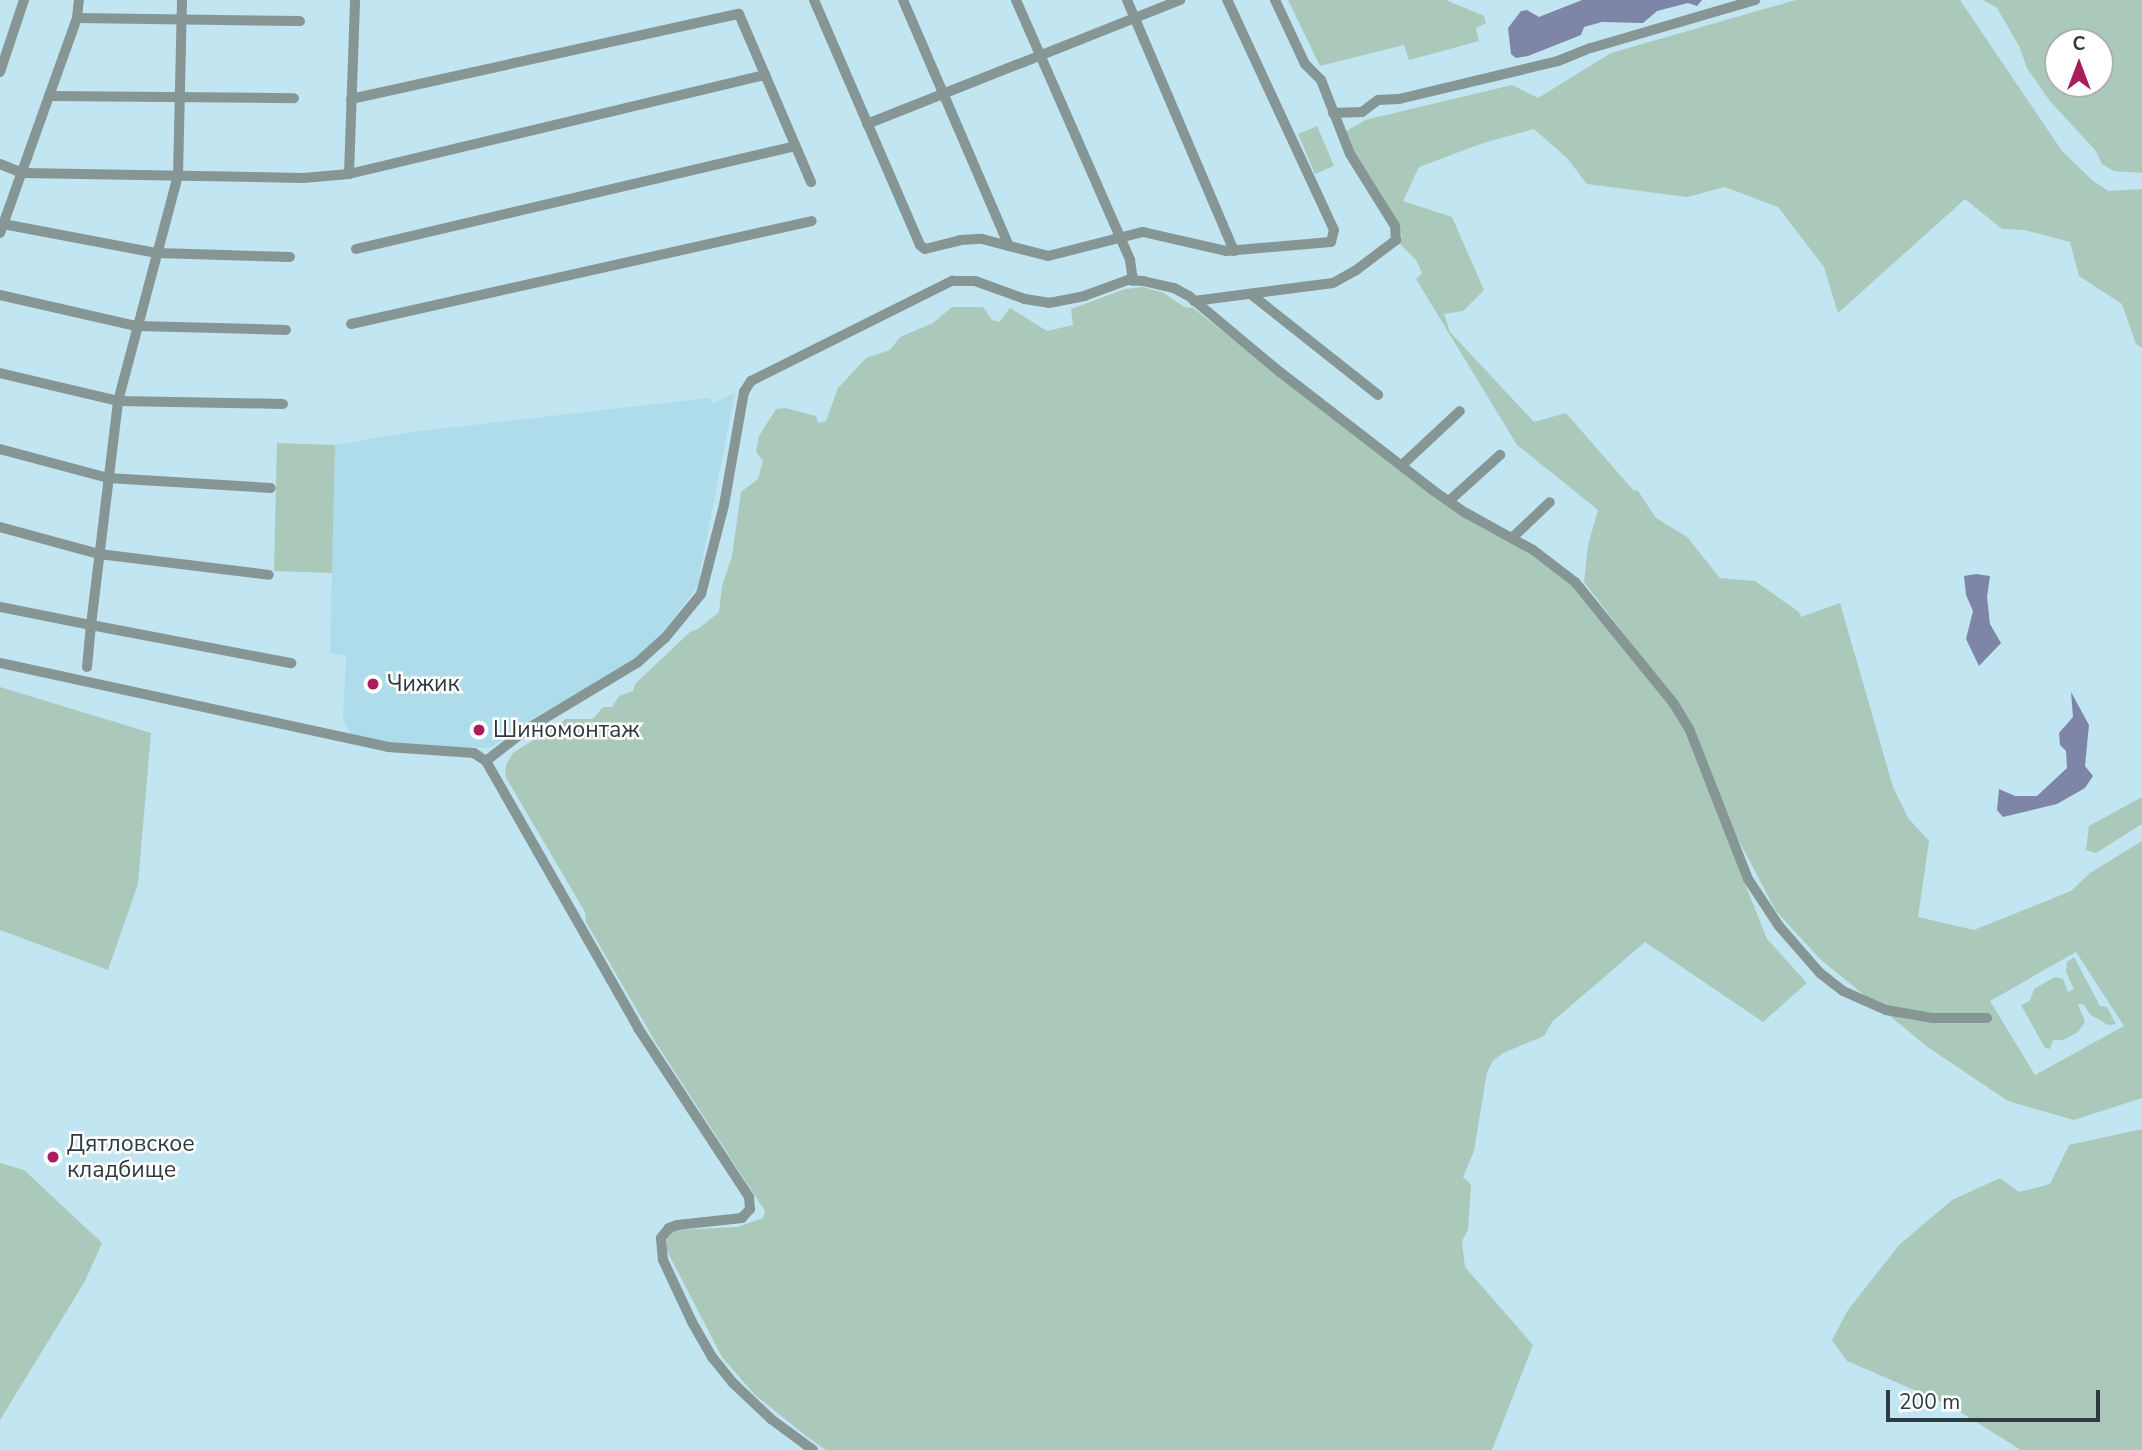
<!DOCTYPE html>
<meta charset="utf-8">
<style>
body{margin:0}
#map{position:relative;width:2142px;height:1450px;overflow:hidden;background:#c1e5f1;font-family:"Nunito Sans",sans-serif}
div>[style]{position:absolute}
.built>*{inset:0;background:#aedceb}
.green>*{inset:0;background:#abc9ba}
.water>*{inset:0;background:#7e85a7}
.minor>*{height:10px;margin:-5px;padding:0 5px;transform-origin:5px;border-radius:5px;background:#869695}
.dots>*{width:19px;height:19px;translate:-50% -50%;box-sizing:border-box;border:4px solid #fff;border-radius:50%}
span{translate:-50% -50%;white-space:nowrap;text-align:center;line-height:1.15;-webkit-text-stroke:5px #fff;paint-order:stroke}
.poi-label{font-size:23px;color:#2d3b40}
.left{translate:0 -50%;text-align:left}
.north{position:absolute;left:2044px;top:28px;width:70px;height:70px;box-sizing:border-box;background:#fff;border:2px solid #abb1b3;border-radius:50%;rotate:0deg;font-size:19px;font-weight:700;line-height:28px;text-align:center;color:#2d3b40}
.north::after{content:'';display:block;margin:auto;width:24px;height:32px;background:#aa1d5c;clip-path:polygon(50% 0,100% 100%,50% 72%,0 100%)}
.scale{position:absolute;left:1886px;top:1390px;width:214px;height:32px;box-sizing:border-box;border:4px solid #2d3b40;border-top:0;padding-left:9px;font-size:21px;line-height:24px;white-space:nowrap;color:#2d3b40;-webkit-text-stroke:5px #fff;paint-order:stroke}
</style>
<div id="map">
<div class="built">
<i style="clip-path:polygon(735px 393px,697px 587px,660px 636px,634px 661px,536px 717px,490px 748px,395px 744px,352px 737px,343px 720px,346px 656px,330px 653px,335px 445px,411px 432px,709px 398px,713px 404px)"></i>
</div>
<div class="green">
<i style="clip-path:polygon(1288px 0,1446px 0,1484px 16px,1486px 23px,1476px 28px,1479px 41px,1409px 60px,1404px 45px,1320px 66px)"></i>
<i style="clip-path:polygon(evenodd,1796px 0,1960px 0,2062px 151px,2092px 180px,2108px 191px,2142px 189px,2142px 348px,2136px 344px,2122px 304px,2079px 276px,2070px 242px,2025px 230px,2002px 229px,1965px 199px,1838px 313px,1824px 267px,1778px 207px,1725px 187px,1687px 197px,1587px 184px,1567px 158px,1534px 129px,1483px 143px,1419px 167px,1403px 201px,1452px 217px,1484px 290px,1463px 311px,1444px 314px,1450px 332px,1534px 422px,1566px 413px,1633px 490px,1638px 491px,1656px 518px,1687px 537px,1720px 578px,1755px 581px,1799px 612px,1801px 617px,1840px 603px,1893px 787px,1908px 818px,1929px 841px,1918px 917px,1974px 930px,2071px 891px,2090px 873px,2142px 841px,2142px 1098px,2074px 1120px,2008px 1101px,1929px 1048px,1820px 959px,1776px 911px,1737px 837px,1684px 712px,1584px 582px,1588px 545px,1598px 510px,1517px 445px,1416px 279px,1422px 273px,1416px 260px,1399px 243px,1402px 235px,1343px 133px,1365px 120px,1512px 85px,1538px 98px,1611px 53px,1796px 0,2076px 952px,2124px 1026px,2035px 1075px,1990px 1001px,2076px 952px)"></i>
<i style="clip-path:polygon(evenodd,1983px 0,2142px 0,2142px 173px,2114px 171px,2102px 164px,2096px 151px,2049px 100px,2027px 68px,2019px 46px,1997px 8px,1983px 0,2058px 42px,2100px 42px,2100px 84px,2058px 84px,2058px 42px)"></i>
<i style="clip-path:polygon(1317px 126px,1334px 166px,1315px 174px,1298px 134px)"></i>
<i style="clip-path:polygon(1143px 287px,1164px 293px,1184px 307px,1193px 308px,1432px 495px,1521px 548px,1570px 584px,1668px 703px,1685px 733px,1767px 939px,1807px 983px,1763px 1022px,1645px 942px,1552px 1022px,1544px 1036px,1503px 1053px,1493px 1061px,1487px 1072px,1474px 1151px,1463px 1177px,1471px 1184px,1468px 1230px,1462px 1241px,1465px 1267px,1533px 1345px,1492px 1450px,826px 1450px,805px 1435px,755px 1395px,722px 1357px,666px 1249px,668px 1234px,675px 1230px,738px 1227px,763px 1218px,765px 1211px,656px 1043px,586px 922px,585px 912px,505px 776px,506px 765px,513px 753px,566px 719px,593px 719px,603px 707px,612px 707px,619px 696px,633px 691px,635px 684px,690px 632px,698px 629px,719px 612px,722px 586px,732px 556px,741px 492px,758px 479px,763px 461px,756px 452px,759px 436px,776px 409px,785px 408px,816px 416px,818px 423px,826px 421px,838px 388px,866px 358px,890px 350px,900px 337px,933px 323px,952px 307px,983px 307px,992px 320px,999px 322px,1010px 308px,1047px 331px,1073px 325px,1071px 309px,1125px 289px)"></i>
<i style="clip-path:polygon(277px 443px,335px 445px,332px 573px,274px 571px)"></i>
<i style="clip-path:polygon(0 687px,151px 733px,138px 884px,108px 970px,0 930px)"></i>
<i style="clip-path:polygon(2142px 797px,2142px 824px,2096px 853px,2086px 850px,2089px 826px)"></i>
<i style="clip-path:polygon(2074px 957px,2100px 1006px,2107px 1007px,2116px 1024px,2108px 1025px,2091px 1015px,2083px 1004px,2078px 1004px,2085px 1022px,2078px 1032px,2063px 1040px,2053px 1040px,2050px 1049px,2045px 1048px,2021px 1005px,2030px 1001px,2034px 989px,2055px 977px,2063px 979px,2068px 992px,2074px 989px,2066px 972px,2067px 962px)"></i>
<i style="clip-path:polygon(2142px 1129px,2142px 1450px,2021px 1450px,1949px 1405px,1847px 1361px,1832px 1340px,1848px 1310px,1899px 1245px,1952px 1200px,2000px 1178px,2019px 1192px,2050px 1184px,2069px 1145px)"></i>
<i style="clip-path:polygon(0 1163px,24px 1170px,102px 1243px,85px 1281px,0 1420px)"></i>
</div>
<div class="water">
<i style="clip-path:polygon(1582px 0,1702px 0,1697px 6px,1688px 3px,1657px 11px,1643px 23px,1602px 22px,1584px 27px,1581px 35px,1528px 56px,1516px 58px,1511px 54px,1508px 28px,1521px 11px,1527px 10px,1539px 17px)"></i>
<i style="clip-path:polygon(1976px 574px,1990px 576px,1987px 597px,1990px 624px,2001px 643px,1979px 666px,1966px 639px,1973px 611px,1966px 595px,1964px 576px)"></i>
<i style="clip-path:polygon(2071px 692px,2089px 725px,2085px 766px,2093px 776px,2085px 788px,2057px 804px,2003px 817px,1997px 810px,1999px 789px,2015px 796px,2037px 796px,2067px 768px,2066px 751px,2060px 745px,2059px 733px,2073px 717px)"></i>
</div>
<div class="minor">
<i style="left:814px;top:0;width:267px;rotate:66.6deg"></i>
<i style="left:920px;top:245px;width:6px;rotate:39deg"></i>
<i style="left:925px;top:249px;width:36px;rotate:-14deg"></i>
<i style="left:960px;top:240px;width:22px;rotate:-3deg"></i>
<i style="left:982px;top:239px;width:68px;rotate:14.4deg"></i>
<i style="left:1048px;top:256px;width:98px;rotate:-14.2deg"></i>
<i style="left:1143px;top:232px;width:85px;rotate:12.9deg"></i>
<i style="left:1226px;top:251px;width:105px;rotate:-4.9deg"></i>
<i style="left:1331px;top:242px;width:12px;rotate:-76deg"></i>
<i style="left:1334px;top:230px;width:254px;rotate:-114.9deg"></i>
<i style="left:903px;top:0;width:268px;rotate:66.7deg"></i>
<i style="left:1016px;top:0;width:284px;rotate:66.3deg"></i>
<i style="left:1130px;top:260px;width:21px;rotate:82deg"></i>
<i style="left:1127px;top:0;width:273px;rotate:66.9deg"></i>
<i style="left:77px;top:18px;width:223px;rotate:0.8deg"></i>
<i style="left:0;top:72px;width:76px;rotate:-71.6deg"></i>
<i style="left:49px;top:96px;width:245px;rotate:0.5deg"></i>
<i style="left:351px;top:99px;width:397px;rotate:-12.4deg"></i>
<i style="left:739px;top:14px;width:183px;rotate:66.8deg"></i>
<i style="left:1333px;top:113px;width:29px;rotate:-2deg"></i>
<i style="left:1362px;top:112px;width:20px;rotate:-37deg"></i>
<i style="left:1378px;top:100px;width:21px;rotate:-3deg"></i>
<i style="left:1399px;top:99px;width:163px;rotate:-13.4deg"></i>
<i style="left:1558px;top:61px;width:35px;rotate:-22deg"></i>
<i style="left:1591px;top:48px;width:171px;rotate:-16.3deg"></i>
<i style="left:867px;top:124px;width:337px;rotate:-21.6deg"></i>
<i style="left:0;top:164px;width:24px;rotate:22deg"></i>
<i style="left:22px;top:173px;width:281px;rotate:1deg"></i>
<i style="left:303px;top:178px;width:46px;rotate:-5deg"></i>
<i style="left:349px;top:174px;width:174px;rotate:-88deg"></i>
<i style="left:349px;top:174px;width:428px;rotate:-13.4deg"></i>
<i style="left:3px;top:224px;width:157px;rotate:10.7deg"></i>
<i style="left:157px;top:253px;width:133px;rotate:1.7deg"></i>
<i style="left:0;top:233px;width:228px;rotate:-70.3deg"></i>
<i style="left:77px;top:18px;width:18px;rotate:-84deg"></i>
<i style="left:356px;top:249px;width:451px;rotate:-13.2deg"></i>
<i style="left:0;top:295px;width:140px;rotate:12.8deg"></i>
<i style="left:137px;top:326px;width:149px;rotate:1.5deg"></i>
<i style="left:1252px;top:295px;width:161px;rotate:38.4deg"></i>
<i style="left:1194px;top:301px;width:140px;rotate:-7.4deg"></i>
<i style="left:1333px;top:283px;width:25px;rotate:-29deg"></i>
<i style="left:1355px;top:271px;width:51px;rotate:-37.1deg"></i>
<i style="left:1396px;top:240px;width:14px;rotate:-94deg"></i>
<i style="left:1395px;top:226px;width:85px;rotate:-122deg"></i>
<i style="left:1350px;top:154px;width:79px;rotate:-111.4deg"></i>
<i style="left:1321px;top:80px;width:23px;rotate:-135deg"></i>
<i style="left:1305px;top:64px;width:71px;rotate:-115.1deg"></i>
<i style="left:351px;top:324px;width:472px;rotate:-12.6deg"></i>
<i style="left:0;top:373px;width:121px;rotate:13.3deg"></i>
<i style="left:118px;top:401px;width:165px;rotate:1deg"></i>
<i style="left:0;top:449px;width:112px;rotate:15deg"></i>
<i style="left:108px;top:478px;width:163px;rotate:3.5deg"></i>
<i style="left:1402px;top:465px;width:79px;rotate:-43deg"></i>
<i style="left:1449px;top:501px;width:69px;rotate:-42deg"></i>
<i style="left:0;top:527px;width:103px;rotate:15.3deg"></i>
<i style="left:99px;top:554px;width:171px;rotate:7deg"></i>
<i style="left:1512px;top:538px;width:52px;rotate:-43.5deg"></i>
<i style="left:0;top:607px;width:93px;rotate:11.2deg"></i>
<i style="left:91px;top:625px;width:226px;rotate:-83.1deg"></i>
<i style="left:118px;top:401px;width:233px;rotate:-75.1deg"></i>
<i style="left:178px;top:176px;width:176px;rotate:-88.7deg"></i>
<i style="left:0;top:663px;width:397px;rotate:12.2deg"></i>
<i style="left:388px;top:747px;width:86px;rotate:4deg"></i>
<i style="left:474px;top:753px;width:14px;rotate:34deg"></i>
<i style="left:486px;top:761px;width:307px;rotate:60.3deg"></i>
<i style="left:638px;top:1028px;width:202px;rotate:56.7deg"></i>
<i style="left:749px;top:1197px;width:12px;rotate:85deg"></i>
<i style="left:750px;top:1209px;width:12px;rotate:132deg"></i>
<i style="left:742px;top:1218px;width:65px;rotate:173.9deg"></i>
<i style="left:677px;top:1225px;width:9px;rotate:159deg"></i>
<i style="left:669px;top:1228px;width:13px;rotate:129deg"></i>
<i style="left:661px;top:1238px;width:22px;rotate:85deg"></i>
<i style="left:663px;top:1260px;width:68px;rotate:64.9deg"></i>
<i style="left:692px;top:1322px;width:40px;rotate:60.3deg"></i>
<i style="left:712px;top:1357px;width:32px;rotate:51deg"></i>
<i style="left:732px;top:1382px;width:54px;rotate:43.5deg"></i>
<i style="left:771px;top:1419px;width:52px;rotate:36.4deg"></i>
<i style="left:87px;top:667px;width:42px;rotate:-84.6deg"></i>
<i style="left:91px;top:625px;width:204px;rotate:10.8deg"></i>
<i style="left:486px;top:761px;width:52px;rotate:-38deg"></i>
<i style="left:527px;top:729px;width:128px;rotate:-31deg"></i>
<i style="left:637px;top:663px;width:38px;rotate:-42deg"></i>
<i style="left:665px;top:638px;width:57px;rotate:-50.7deg"></i>
<i style="left:701px;top:594px;width:92px;rotate:-75.5deg"></i>
<i style="left:724px;top:505px;width:115px;rotate:-80deg"></i>
<i style="left:744px;top:392px;width:13px;rotate:-58deg"></i>
<i style="left:751px;top:381px;width:225px;rotate:-26.5deg"></i>
<i style="left:952px;top:281px;width:23px"></i>
<i style="left:975px;top:281px;width:53px;rotate:19.8deg"></i>
<i style="left:1025px;top:299px;width:24px;rotate:9deg"></i>
<i style="left:1049px;top:303px;width:36px;rotate:-11deg"></i>
<i style="left:1084px;top:296px;width:47px;rotate:-20deg"></i>
<i style="left:1128px;top:280px;width:15px;rotate:4deg"></i>
<i style="left:1143px;top:281px;width:32px;rotate:13deg"></i>
<i style="left:1174px;top:288px;width:17px;rotate:28deg"></i>
<i style="left:1189px;top:296px;width:119px;rotate:39.9deg"></i>
<i style="left:1280px;top:372px;width:195px;rotate:37.7deg"></i>
<i style="left:1434px;top:491px;width:39px;rotate:35deg"></i>
<i style="left:1466px;top:513px;width:77px;rotate:28.9deg"></i>
<i style="left:1533px;top:550px;width:53px;rotate:37.3deg"></i>
<i style="left:1575px;top:582px;width:157px;rotate:50.9deg"></i>
<i style="left:1674px;top:704px;width:31px;rotate:59deg"></i>
<i style="left:1690px;top:731px;width:159px;rotate:68.6deg"></i>
<i style="left:1748px;top:879px;width:56px;rotate:56.6deg"></i>
<i style="left:1779px;top:926px;width:62px;rotate:48.9deg"></i>
<i style="left:1820px;top:973px;width:29px;rotate:38deg"></i>
<i style="left:1843px;top:991px;width:47px;rotate:23.8deg"></i>
<i style="left:1886px;top:1010px;width:48px;rotate:9.7deg"></i>
<i style="left:1933px;top:1018px;width:54px"></i>
</div>
<div class="dots">
<i style="left:373px;top:684px;background:#aa1d5c"></i>
<i style="left:479px;top:730px;background:#aa1d5c"></i>
<i style="left:53px;top:1157px;background:#aa1d5c"></i>
</div>
<div class="poi-label">
<span class="left" style="left:387px;top:684px">Чижик</span>
<span class="left" style="left:493px;top:730px">Шиномонтаж</span>
<span class="left" style="left:67px;top:1157px">Дятловское<br>кладбище</span>
</div>
<div class="north">С</div>
<div class="scale">200 m</div>
</div>
